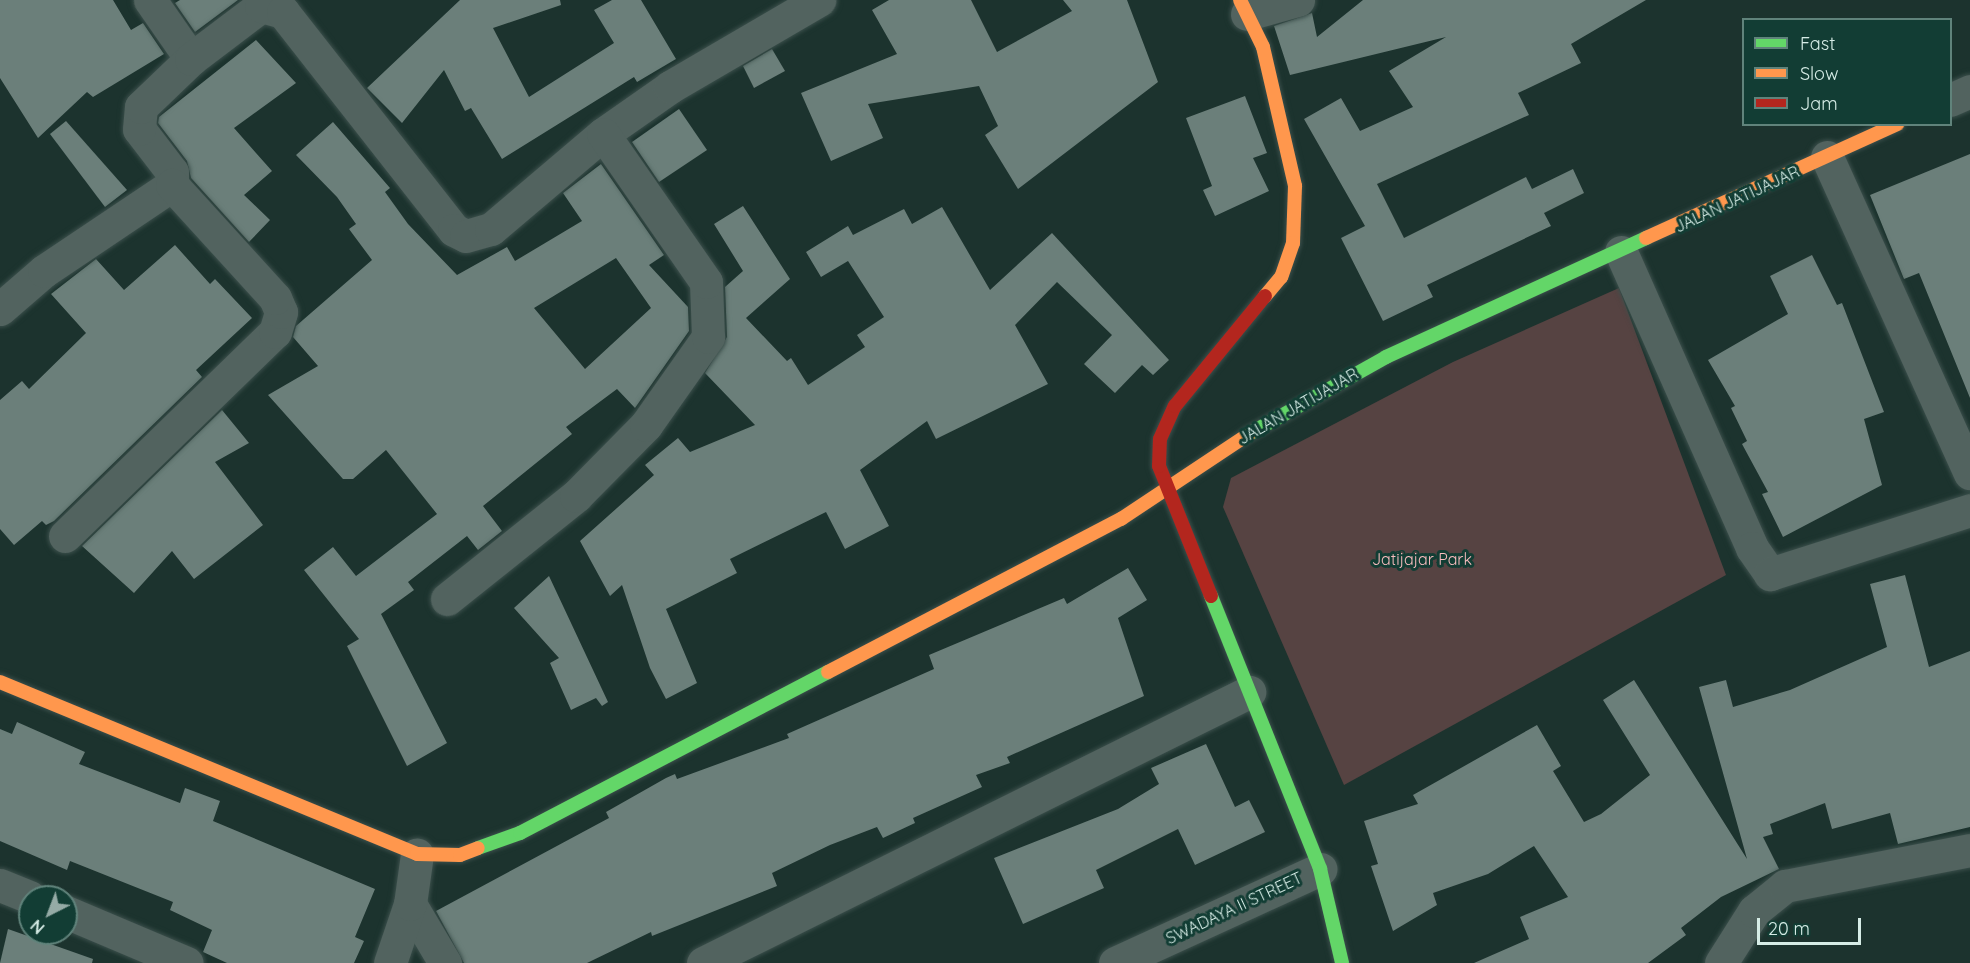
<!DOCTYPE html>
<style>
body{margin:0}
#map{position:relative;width:1970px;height:963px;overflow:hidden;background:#1c332e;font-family:Quicksand,sans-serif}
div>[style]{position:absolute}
.green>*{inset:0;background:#564342}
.building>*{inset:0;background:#6b7f7a}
.roads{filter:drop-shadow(0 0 2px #3b4f4b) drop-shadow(0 0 2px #3b4f4b)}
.street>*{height:33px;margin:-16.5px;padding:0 16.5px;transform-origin:16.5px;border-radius:16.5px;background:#52635f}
.fast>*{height:14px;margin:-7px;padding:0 7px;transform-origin:7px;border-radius:7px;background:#63d668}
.slow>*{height:14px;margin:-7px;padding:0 7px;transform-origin:7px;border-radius:7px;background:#ff974d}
.jam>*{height:14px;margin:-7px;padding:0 7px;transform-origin:7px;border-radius:7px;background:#b3261e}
span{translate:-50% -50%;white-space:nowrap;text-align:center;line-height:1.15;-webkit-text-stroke:6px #123d34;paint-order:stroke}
.street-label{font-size:16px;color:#d6ece6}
.park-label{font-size:16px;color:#fabdbf}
.legend{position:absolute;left:1742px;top:18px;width:210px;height:108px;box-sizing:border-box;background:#123d34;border:2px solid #60837b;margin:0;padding:8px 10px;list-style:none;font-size:18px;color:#d6ece6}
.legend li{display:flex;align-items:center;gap:12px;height:30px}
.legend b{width:30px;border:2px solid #60837b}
.north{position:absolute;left:18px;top:885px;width:60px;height:60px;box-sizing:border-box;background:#123d34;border:2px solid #60837b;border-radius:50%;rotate:222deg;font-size:16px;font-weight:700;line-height:24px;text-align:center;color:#d6ece6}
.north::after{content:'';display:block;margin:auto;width:21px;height:27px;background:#95aba6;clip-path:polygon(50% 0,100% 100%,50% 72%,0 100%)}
.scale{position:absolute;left:1757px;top:918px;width:104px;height:27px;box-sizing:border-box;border:3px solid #d6ece6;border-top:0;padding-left:8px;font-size:18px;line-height:21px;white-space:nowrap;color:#d6ece6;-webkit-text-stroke:4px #123d34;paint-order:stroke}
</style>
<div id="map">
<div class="green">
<i style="clip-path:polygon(1619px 288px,1726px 575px,1344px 785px,1223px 507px,1231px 478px,1453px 362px)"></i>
</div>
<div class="building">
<i style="clip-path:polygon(0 0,113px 0,131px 30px,143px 23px,164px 54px,93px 97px,87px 92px,38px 138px,0 78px)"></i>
<i style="clip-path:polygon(180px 0,238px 0,195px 32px,175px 3px)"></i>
<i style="clip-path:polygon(460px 0,560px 0,561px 5px,493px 28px,529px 97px,614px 43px,594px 10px,612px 0,641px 0,676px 59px,637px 82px,634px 77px,502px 159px,471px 108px,465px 111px,444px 70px,402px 123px,367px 88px)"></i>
<i style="clip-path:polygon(889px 0,971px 0,997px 52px,1072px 11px,1063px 0,1127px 0,1158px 82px,1018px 189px,985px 135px,998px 126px,979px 86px,868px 104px,883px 138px,831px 161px,801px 93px,897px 54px,872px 10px)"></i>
<i style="clip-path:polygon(1363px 0,1646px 0,1571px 44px,1581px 63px,1518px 93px,1529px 115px,1377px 184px,1404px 238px,1526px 177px,1532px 189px,1573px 169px,1584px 193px,1544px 213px,1551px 226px,1427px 285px,1433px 297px,1383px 321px,1341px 238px,1365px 226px,1304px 119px,1341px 98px,1360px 131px,1413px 107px,1389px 71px,1446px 37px,1290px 75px,1274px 26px,1312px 13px,1317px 37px)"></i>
<i style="clip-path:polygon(256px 40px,296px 83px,234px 128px,272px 171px,244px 195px,270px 220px,249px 242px,191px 178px,187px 161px,158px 123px,159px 117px)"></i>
<i style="clip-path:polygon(772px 49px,785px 71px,754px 88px,743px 66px)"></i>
<i style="clip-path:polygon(1245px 96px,1267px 153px,1253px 158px,1269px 191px,1215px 216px,1203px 190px,1212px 186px,1186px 118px)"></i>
<i style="clip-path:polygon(679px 109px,707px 150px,659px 182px,632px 142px)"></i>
<i style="clip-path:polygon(66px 121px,127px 190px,105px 207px,50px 134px)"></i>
<i style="clip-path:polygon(evenodd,333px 122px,390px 188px,385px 192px,408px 224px,457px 275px,507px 247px,515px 261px,582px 221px,563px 193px,601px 164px,664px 255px,649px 265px,688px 307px,689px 331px,635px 408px,617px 389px,566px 427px,572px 434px,483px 506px,502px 531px,478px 550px,467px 536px,408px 582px,414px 590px,381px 614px,447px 743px,407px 766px,347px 646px,359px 639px,304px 570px,333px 547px,356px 576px,437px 514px,386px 450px,353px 479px,343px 479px,268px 395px,318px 366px,293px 337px,296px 326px,372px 260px,349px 229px,356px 224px,337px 197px,296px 155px,333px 122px,616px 258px,651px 308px,585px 369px,534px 308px,616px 258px)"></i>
<i style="clip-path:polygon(1970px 154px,1970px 398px,1919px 273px,1904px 279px,1870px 195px)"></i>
<i style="clip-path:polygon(743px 206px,790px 279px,746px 318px,787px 361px,791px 358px,808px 385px,865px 347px,857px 335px,884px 317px,848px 261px,821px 277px,806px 252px,848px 226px,853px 235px,904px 209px,912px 224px,942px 207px,990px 290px,1052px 233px,1169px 360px,1153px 375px,1142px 365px,1115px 393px,1084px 364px,1112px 335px,1057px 282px,1015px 325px,1048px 384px,936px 439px,927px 421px,860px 470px,889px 526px,845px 549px,826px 512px,730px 559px,737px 573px,666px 609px,697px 683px,666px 699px,650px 668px,622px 585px,610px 596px,580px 541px,654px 475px,645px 465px,678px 438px,690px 452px,755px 425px,705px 373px,727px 337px,725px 287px,743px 271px,714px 224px)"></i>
<i style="clip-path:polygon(175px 245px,210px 284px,215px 279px,252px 318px,196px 370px,202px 377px,54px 521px,46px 525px,42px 521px,14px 545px,0 529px,0 400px,22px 381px,29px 389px,86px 333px,51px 294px,96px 259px,124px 290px)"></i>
<i style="clip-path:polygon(1812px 255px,1837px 305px,1842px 303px,1884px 412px,1864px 419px,1882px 485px,1783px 537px,1762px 494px,1768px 492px,1742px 444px,1747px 441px,1731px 408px,1735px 406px,1708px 360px,1788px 314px,1770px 276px)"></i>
<i style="clip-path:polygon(222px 410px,249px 443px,215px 462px,263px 525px,194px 579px,172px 551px,134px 593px,82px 546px)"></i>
<i style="clip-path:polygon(1128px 568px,1147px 600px,1118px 618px,1144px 696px,1007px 757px,1010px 763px,976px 775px,982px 787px,913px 818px,915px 823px,883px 838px,877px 827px,830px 845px,772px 873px,777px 886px,652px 936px,651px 932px,587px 963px,464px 963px,436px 911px,609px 818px,606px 812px,666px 778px,675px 774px,677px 779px,789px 738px,787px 734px,934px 669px,929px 655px,1064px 598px,1067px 604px)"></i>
<i style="clip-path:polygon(1905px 575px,1929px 667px,1970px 651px,1970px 827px,1898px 844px,1890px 813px,1832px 829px,1825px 803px,1770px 824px,1773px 834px,1763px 837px,1779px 869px,1721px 897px,1681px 928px,1686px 935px,1648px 963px,1474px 963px,1529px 939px,1520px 917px,1568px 897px,1534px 846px,1488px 874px,1433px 893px,1437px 905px,1393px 931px,1371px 866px,1378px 864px,1364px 821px,1418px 804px,1413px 795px,1537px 725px,1561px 766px,1553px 771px,1584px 822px,1601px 814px,1650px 775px,1603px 700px,1634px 680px,1747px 859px,1699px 687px,1726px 680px,1733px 707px,1790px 690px,1887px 647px,1870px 584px)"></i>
<i style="clip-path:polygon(549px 576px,608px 702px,602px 706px,596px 698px,571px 710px,550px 663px,559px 658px,514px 608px)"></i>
<i style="clip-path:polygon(17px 722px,85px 752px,79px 764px,180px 803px,185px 788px,220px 801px,213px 821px,375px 889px,355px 937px,364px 941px,354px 963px,227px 963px,203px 952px,212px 930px,170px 910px,173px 902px,70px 861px,67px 870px,0 841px,0 729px,12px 734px)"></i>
<i style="clip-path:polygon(1206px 744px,1235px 807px,1249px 800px,1265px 832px,1195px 865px,1178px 829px,1096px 870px,1104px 888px,1023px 924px,994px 858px,1118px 809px,1159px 784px,1151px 768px)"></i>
<i style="clip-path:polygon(8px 929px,93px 959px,92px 963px,0 963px)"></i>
</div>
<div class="roads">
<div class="street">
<i style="left:150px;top:0;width:72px;rotate:55.2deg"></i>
<i style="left:1247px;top:14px;width:53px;rotate:-15.4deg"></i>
<i style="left:1950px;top:100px;width:22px;rotate:-24deg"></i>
<i style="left:1827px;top:157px;width:347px;rotate:65.7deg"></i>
<i style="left:1621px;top:252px;width:324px;rotate:66.1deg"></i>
<i style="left:1752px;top:548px;width:32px;rotate:55deg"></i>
<i style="left:1770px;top:574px;width:210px;rotate:-17.7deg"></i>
<i style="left:0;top:309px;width:58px;rotate:-40.8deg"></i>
<i style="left:44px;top:271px;width:154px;rotate:-33.9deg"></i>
<i style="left:172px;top:185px;width:13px;rotate:-90deg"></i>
<i style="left:172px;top:172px;width:54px;rotate:-127.5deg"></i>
<i style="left:139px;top:129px;width:22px;rotate:-85deg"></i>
<i style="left:141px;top:107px;width:69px;rotate:-43.8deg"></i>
<i style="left:191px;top:59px;width:88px;rotate:-37.1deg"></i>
<i style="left:261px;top:6px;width:23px;rotate:15deg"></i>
<i style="left:283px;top:12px;width:277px;rotate:51.9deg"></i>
<i style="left:454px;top:230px;width:13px;rotate:27deg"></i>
<i style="left:466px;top:236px;width:26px;rotate:-16deg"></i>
<i style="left:491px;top:229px;width:147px;rotate:-40.3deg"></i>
<i style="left:603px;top:134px;width:82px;rotate:-35deg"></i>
<i style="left:670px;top:87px;width:173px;rotate:-30.3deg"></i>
<i style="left:65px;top:536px;width:293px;rotate:-44.2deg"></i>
<i style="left:275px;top:332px;width:21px;rotate:-73deg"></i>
<i style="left:281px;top:312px;width:15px;rotate:-113deg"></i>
<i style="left:275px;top:298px;width:153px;rotate:-132.3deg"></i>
<i style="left:447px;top:599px;width:165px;rotate:-38.6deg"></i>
<i style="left:576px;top:496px;width:100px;rotate:-45.4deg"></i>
<i style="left:646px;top:425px;width:108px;rotate:-54.8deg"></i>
<i style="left:708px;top:337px;width:55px;rotate:-92.1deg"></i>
<i style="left:706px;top:282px;width:180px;rotate:-124.8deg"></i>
<i style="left:0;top:885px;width:32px;rotate:22deg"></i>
<i style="left:410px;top:904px;width:69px;rotate:59.3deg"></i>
<i style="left:66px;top:912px;width:131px;rotate:22.9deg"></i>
<i style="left:390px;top:963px;width:62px;rotate:-71.3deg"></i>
<i style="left:410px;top:904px;width:50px;rotate:-82deg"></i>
<i style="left:703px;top:963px;width:610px;rotate:-26.4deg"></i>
<i style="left:1115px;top:963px;width:226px;rotate:-24.6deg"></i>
<i style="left:1721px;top:963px;width:62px;rotate:-57.6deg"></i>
<i style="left:1754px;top:911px;width:40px;rotate:-39deg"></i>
<i style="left:1785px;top:886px;width:188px;rotate:-11deg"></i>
</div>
<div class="fast">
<i style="left:1249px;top:434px;width:157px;rotate:-29.3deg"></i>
<i style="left:1386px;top:357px;width:286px;rotate:-24.6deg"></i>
<i style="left:1211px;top:596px;width:294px;rotate:68.2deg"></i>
<i style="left:1320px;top:869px;width:97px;rotate:76.8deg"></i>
<i style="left:478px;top:848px;width:45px;rotate:-19.7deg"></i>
<i style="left:520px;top:833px;width:348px;rotate:-27.6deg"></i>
</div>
<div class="slow">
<i style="left:1240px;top:0;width:52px;rotate:63.9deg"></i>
<i style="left:1263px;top:47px;width:143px;rotate:77deg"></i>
<i style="left:1295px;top:186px;width:57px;rotate:92deg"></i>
<i style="left:1293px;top:243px;width:36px;rotate:109deg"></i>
<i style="left:1281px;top:277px;width:25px;rotate:130deg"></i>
<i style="left:1646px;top:238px;width:276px;rotate:-24.4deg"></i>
<i style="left:828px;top:672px;width:331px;rotate:-27.6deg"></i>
<i style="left:1121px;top:519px;width:154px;rotate:-33.6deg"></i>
<i style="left:0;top:682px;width:451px;rotate:22.4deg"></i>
<i style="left:417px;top:854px;width:43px;rotate:1.3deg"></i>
<i style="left:460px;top:855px;width:19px;rotate:-21deg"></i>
</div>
<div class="jam">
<i style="left:1211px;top:596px;width:140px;rotate:-111.8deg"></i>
<i style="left:1159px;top:466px;width:27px;rotate:-88deg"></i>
<i style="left:1160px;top:439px;width:36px;rotate:-66deg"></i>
<i style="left:1175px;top:406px;width:142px;rotate:-50.7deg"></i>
</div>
</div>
<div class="street-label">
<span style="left:1737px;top:199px;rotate:-25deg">JALAN JATIJAJAR</span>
<span style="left:1298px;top:406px;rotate:-30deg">JALAN JATIJAJAR</span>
<span style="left:1234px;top:908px;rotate:-25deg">SWADAYA II STREET</span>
</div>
<div class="park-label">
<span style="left:1422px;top:559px">Jatijajar Park</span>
</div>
<ul class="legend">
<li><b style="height:8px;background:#63d668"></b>Fast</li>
<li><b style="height:8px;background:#ff974d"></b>Slow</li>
<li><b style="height:8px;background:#b3261e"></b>Jam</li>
</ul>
<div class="north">N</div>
<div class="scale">20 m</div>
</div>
